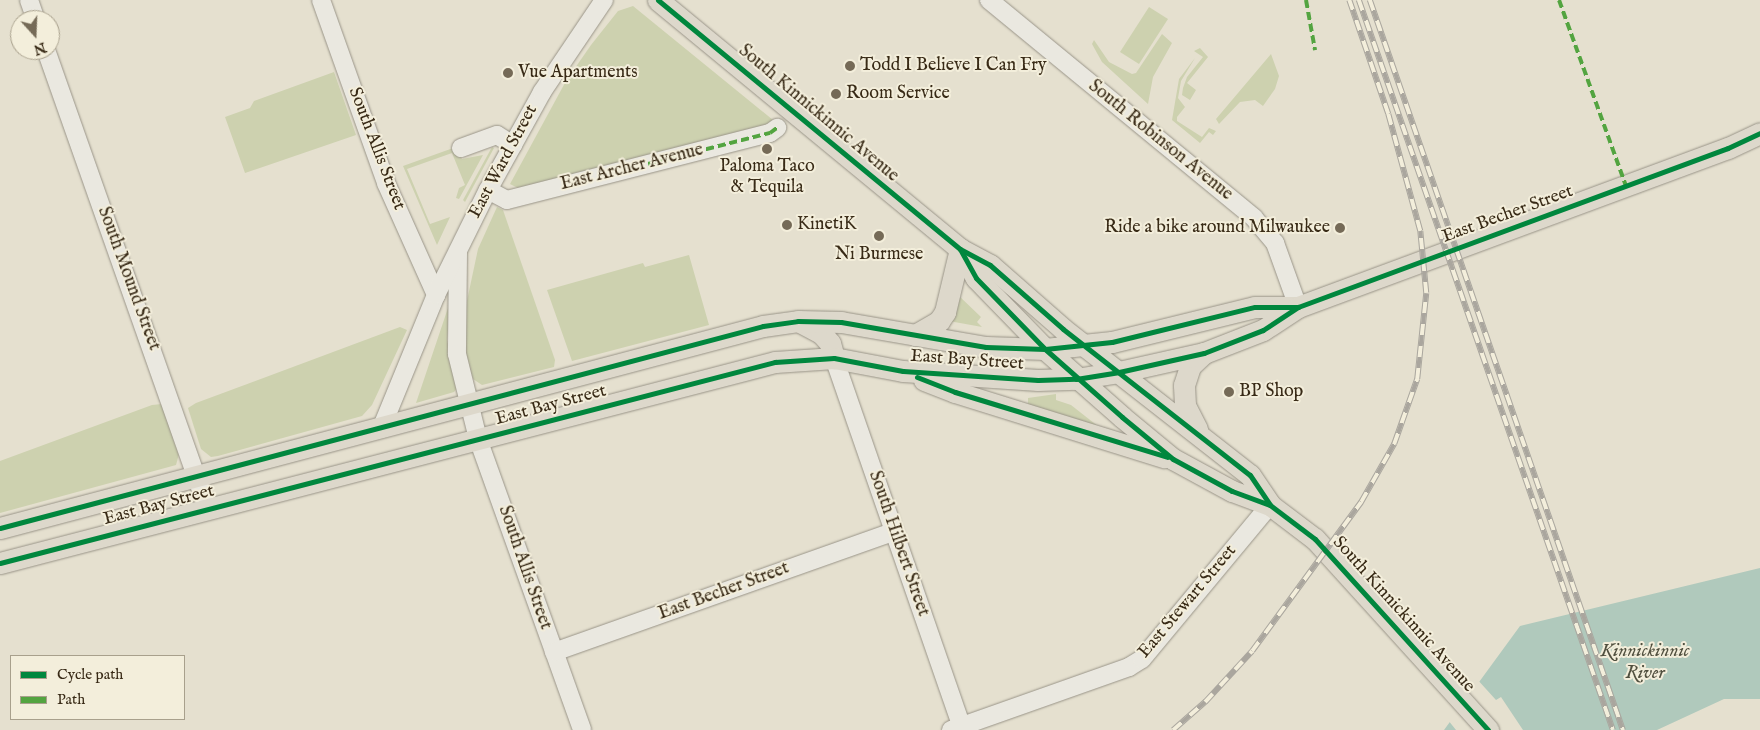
<!DOCTYPE html>
<style>
body{margin:0}
#map{position:relative;width:1760px;height:730px;overflow:hidden;background:#e5e0cf;font-family:"IM FELL English",serif}
div>[style]{position:absolute}
.green>*{inset:0;background:#cdd1af}
.water>*{inset:0;background:#b0c9bc}
.pier>*{inset:0;background:#e5e0cf}
.roads{filter:drop-shadow(0 0 1px #999488) drop-shadow(0 0 1px #999488)}
.minor>*{height:18px;margin:-9px;padding:0 9px;transform-origin:9px;border-radius:9px;background:#eae8e0}
.major>*{height:21px;margin:-10.5px;padding:0 10.5px;transform-origin:10.5px;border-radius:10.5px;background:#ddd8cb}
.rail>*{height:5.5px;margin-top:-2.75px;transform-origin:0;background:repeating-linear-gradient(90deg,#f3eedb 0 11px,#aaa69e 0 22px);box-sizing:border-box;border-block:1px solid #aaa69e}
.quiet>*{height:4px;margin-top:-2px;transform-origin:0;background:repeating-linear-gradient(90deg,#53a440 0 8px,transparent 0 12px)}
.cycleway>*{height:5px;margin:-2.5px;padding:0 2.5px;transform-origin:2.5px;border-radius:2.5px;background:#00873e}
.dots>*{width:14px;height:14px;translate:-50% -50%;box-sizing:border-box;border:2px solid #f3eedb;border-radius:50%}
span{translate:-50% -50%;white-space:nowrap;text-align:center;line-height:1.15;-webkit-text-stroke:4px #f3eedb;paint-order:stroke}
.poi-label{font-size:18px;color:#382a16}
.left{translate:0 -50%;text-align:left}
.right{translate:-100% -50%;text-align:right}
.street-label{font-size:18px;color:#382a16}
.water-label{font-size:19px;color:#504f3e;font-style:italic}
.legend{position:absolute;left:10px;top:655px;width:175px;height:65px;box-sizing:border-box;background:#f3eedb;border:1px solid #a8a08c;margin:0;padding:6px 9px;list-style:none;font-size:15px;color:#382a16}
.legend li{display:flex;align-items:center;gap:10px;height:25px}
.legend b{width:25px;border:1px solid #a8a08c}
.north{position:absolute;left:10px;top:10px;width:50px;height:50px;box-sizing:border-box;background:#f3eedb;border:1px solid #a8a08c;border-radius:50%;rotate:160deg;font-size:14px;font-weight:700;line-height:20px;text-align:center;color:#382a16}
.north::after{content:'';display:block;margin:auto;width:18px;height:22px;background:#756a57;clip-path:polygon(50% 0,100% 100%,50% 72%,0 100%)}
</style>
<div id="map">
<div class="green">
<i style="clip-path:polygon(633px 6px,773px 120px,770px 125px,520px 189px,510px 184px,566px 81px,591px 45px,618px 11px)"></i>
<i style="clip-path:polygon(1149px 7px,1168px 19px,1139px 64px,1120px 52px)"></i>
<i style="clip-path:polygon(1162px 34px,1172px 43px,1153px 77px,1148px 104px,1102px 62px,1092px 44px,1094px 40px,1109px 62px,1132px 74px,1136px 73px)"></i>
<i style="clip-path:polygon(1200px 48px,1208px 57px,1187px 83px,1196px 90px,1190px 100px,1182px 95px,1183px 88px,1187px 77px,1203px 57px,1194px 51px)"></i>
<i style="clip-path:polygon(1271px 54px,1279px 76px,1275px 89px,1263px 106px,1255px 100px,1240px 102px,1219px 124px,1216px 119px)"></i>
<i style="clip-path:polygon(1195px 58px,1181px 81px,1178px 98px,1185px 107px,1177px 117px,1177px 121px,1202px 137px,1209px 128px,1216px 131px,1213px 135px,1209px 132px,1200px 143px,1172px 120px,1179px 79px)"></i>
<i style="clip-path:polygon(334px 72px,356px 135px,245px 173px,225px 117px,250px 108px,254px 101px)"></i>
<i style="clip-path:polygon(456px 147px,462px 159px,483px 155px,459px 199px,456px 198px,459px 188px,465px 185px,452px 153px,407px 169px,430px 224px,450px 217px,437px 245px,403px 166px)"></i>
<i style="clip-path:polygon(492px 147px,494px 148px,465px 202px,463px 200px)"></i>
<i style="clip-path:polygon(497px 207px,503px 210px,555px 360px,554px 367px,482px 385px,473px 379px,465px 356px,465px 310px,478px 249px)"></i>
<i style="clip-path:polygon(689px 255px,709px 325px,572px 361px,547px 290px,643px 263px,645px 267px)"></i>
<i style="clip-path:polygon(957px 294px,981px 317px,977px 322px,982px 327px,949px 321px)"></i>
<i style="clip-path:polygon(451px 299px,447px 340px,459px 386px,454px 392px,416px 403px)"></i>
<i style="clip-path:polygon(400px 327px,407px 330px,372px 405px,362px 416px,218px 456px,211px 457px,201px 449px,188px 408px,196px 403px)"></i>
<i style="clip-path:polygon(1056px 394px,1056px 400px,1071px 405px,1099px 427px,1028px 407px,1028px 398px)"></i>
<i style="clip-path:polygon(162px 404px,179px 454px,176px 465px,0 513px,0 461px,152px 405px)"></i>
</div>
<div class="water">
<i style="clip-path:polygon(1760px 568px,1760px 699px,1724px 699px,1657px 730px,1444px 730px,1520px 626px)"></i>
</div>
<div class="pier">
<i style="clip-path:polygon(1476px 678px,1496px 700px,1501px 697px,1523px 730px,1456px 730px,1448px 720px)"></i>
</div>
<div class="roads">
<div class="minor">
<i style="left:29px;top:0;width:21px;rotate:71deg"></i>
<i style="left:321px;top:0;width:194px;rotate:70.4deg"></i>
<i style="left:386px;top:183px;width:123px;rotate:65.9deg"></i>
<i style="left:989px;top:0;width:343px;rotate:39.4deg"></i>
<i style="left:1254px;top:218px;width:33px;rotate:50deg"></i>
<i style="left:1275px;top:243px;width:68px;rotate:70.2deg"></i>
<i style="left:46px;top:50px;width:485px;rotate:70.6deg"></i>
<i style="left:461px;top:148px;width:38px;rotate:-20deg"></i>
<i style="left:497px;top:135px;width:19px;rotate:32deg"></i>
<i style="left:488px;top:190px;width:21px;rotate:28deg"></i>
<i style="left:507px;top:200px;width:271px;rotate:-14.3deg"></i>
<i style="left:770px;top:133px;width:9px;rotate:-36deg"></i>
<i style="left:458px;top:252px;width:102px;rotate:90.6deg"></i>
<i style="left:457px;top:354px;width:88px;rotate:76.1deg"></i>
<i style="left:478px;top:439px;width:309px;rotate:70.3deg"></i>
<i style="left:834px;top:358px;width:394px;rotate:70.9deg"></i>
<i style="left:381px;top:429px;width:145px;rotate:-67.7deg"></i>
<i style="left:436px;top:295px;width:117px;rotate:-63.7deg"></i>
<i style="left:488px;top:190px;width:112px;rotate:-61.1deg"></i>
<i style="left:542px;top:92px;width:111px;rotate:-56deg"></i>
<i style="left:554px;top:652px;width:360px;rotate:-19.5deg"></i>
<i style="left:951px;top:730px;width:189px;rotate:-19.5deg"></i>
<i style="left:1129px;top:667px;width:15px;rotate:-32deg"></i>
<i style="left:1142px;top:659px;width:200px;rotate:-50.3deg"></i>
</div>
<div class="major">
<i style="left:658px;top:0;width:391px;rotate:39.5deg"></i>
<i style="left:960px;top:249px;width:34px;rotate:28deg"></i>
<i style="left:990px;top:265px;width:97px;rotate:41.2deg"></i>
<i style="left:1063px;top:329px;width:237px;rotate:38deg"></i>
<i style="left:1250px;top:475px;width:36px;rotate:56deg"></i>
<i style="left:960px;top:249px;width:33px;rotate:61deg"></i>
<i style="left:976px;top:278px;width:99px;rotate:45.8deg"></i>
<i style="left:1045px;top:349px;width:103px;rotate:41.4deg"></i>
<i style="left:1122px;top:417px;width:66px;rotate:39.5deg"></i>
<i style="left:1173px;top:459px;width:67px;rotate:28.5deg"></i>
<i style="left:1232px;top:491px;width:40px;rotate:20.2deg"></i>
<i style="left:1270px;top:505px;width:56px;rotate:37.1deg"></i>
<i style="left:1315px;top:539px;width:258px;rotate:47.8deg"></i>
<i style="left:800px;top:322px;width:24px;rotate:28deg"></i>
<i style="left:821px;top:333px;width:13px;rotate:48deg"></i>
<i style="left:830px;top:343px;width:16px;rotate:75deg"></i>
<i style="left:915px;top:335px;width:28px;rotate:-30deg"></i>
<i style="left:939px;top:321px;width:11px;rotate:-56deg"></i>
<i style="left:945px;top:312px;width:65px;rotate:-76.6deg"></i>
<i style="left:924px;top:380px;width:33px;rotate:21deg"></i>
<i style="left:955px;top:392px;width:219px;rotate:17.3deg"></i>
<i style="left:1197px;top:429px;width:27px;rotate:-117deg"></i>
<i style="left:1185px;top:405px;width:20px;rotate:-93deg"></i>
<i style="left:1184px;top:385px;width:20px;rotate:-72deg"></i>
<i style="left:1190px;top:366px;width:19px;rotate:-43deg"></i>
<i style="left:0;top:528px;width:789px;rotate:-14.83deg"></i>
<i style="left:763px;top:326px;width:35px;rotate:-8deg"></i>
<i style="left:798px;top:321px;width:43px;rotate:1.3deg"></i>
<i style="left:841px;top:322px;width:147px;rotate:9.8deg"></i>
<i style="left:986px;top:347px;width:59px;rotate:1.9deg"></i>
<i style="left:1045px;top:349px;width:67px;rotate:-6deg"></i>
<i style="left:1112px;top:342px;width:147px;rotate:-13.8deg"></i>
<i style="left:1255px;top:307px;width:43px"></i>
<i style="left:0;top:563px;width:801px;rotate:-14.54deg"></i>
<i style="left:775px;top:362px;width:59px;rotate:-3.9deg"></i>
<i style="left:834px;top:358px;width:70px;rotate:10.7deg"></i>
<i style="left:903px;top:371px;width:135px;rotate:3.8deg"></i>
<i style="left:1038px;top:380px;width:38px;rotate:-2deg"></i>
<i style="left:1076px;top:379px;width:44px;rotate:-9.2deg"></i>
<i style="left:1119px;top:372px;width:87px;rotate:-12.6deg"></i>
<i style="left:1204px;top:353px;width:63px;rotate:-21.3deg"></i>
<i style="left:1263px;top:330px;width:42px;rotate:-33.3deg"></i>
<i style="left:1298px;top:307px;width:458px;rotate:-20.3deg"></i>
<i style="left:1728px;top:148px;width:35px;rotate:-25deg"></i>
</div>
</div>
<div class="rail">
<i style="left:1359px;top:0;width:773px;rotate:70.81deg"></i>
<i style="left:1370px;top:0;width:773px;rotate:70.88deg"></i>
<i style="left:1173px;top:730px;width:43px;rotate:-41.2deg"></i>
<i style="left:1205px;top:702px;width:69px;rotate:-47.3deg"></i>
<i style="left:1252px;top:651px;width:185px;rotate:-53.8deg"></i>
<i style="left:1361px;top:502px;width:67px;rotate:-60.4deg"></i>
<i style="left:1394px;top:444px;width:69px;rotate:-70.5deg"></i>
<i style="left:1417px;top:379px;width:86px;rotate:-84deg"></i>
<i style="left:1426px;top:293px;width:62px;rotate:-95.5deg"></i>
<i style="left:1420px;top:231px;width:121px;rotate:-105.3deg"></i>
<i style="left:1388px;top:114px;width:120px;rotate:-108.9deg"></i>
</div>
<div class="quiet">
<i style="left:1306px;top:0;width:51px;rotate:79.8deg"></i>
<i style="left:1559px;top:0;width:198px;rotate:70.2deg"></i>
<i style="left:648px;top:164px;width:126px;rotate:-14.3deg"></i>
<i style="left:770px;top:133px;width:9px;rotate:-36deg"></i>
</div>
<div class="cycleway">
<i style="left:658px;top:0;width:391px;rotate:39.5deg"></i>
<i style="left:960px;top:249px;width:34px;rotate:28deg"></i>
<i style="left:990px;top:265px;width:97px;rotate:41.2deg"></i>
<i style="left:1063px;top:329px;width:237px;rotate:38deg"></i>
<i style="left:1250px;top:475px;width:36px;rotate:56deg"></i>
<i style="left:960px;top:249px;width:33px;rotate:61deg"></i>
<i style="left:976px;top:278px;width:99px;rotate:45.8deg"></i>
<i style="left:1045px;top:349px;width:103px;rotate:41.4deg"></i>
<i style="left:1122px;top:417px;width:66px;rotate:39.5deg"></i>
<i style="left:1173px;top:459px;width:67px;rotate:28.5deg"></i>
<i style="left:1232px;top:491px;width:40px;rotate:20.2deg"></i>
<i style="left:1270px;top:505px;width:56px;rotate:37.1deg"></i>
<i style="left:1315px;top:539px;width:258px;rotate:47.8deg"></i>
<i style="left:917px;top:377px;width:41px;rotate:21.5deg"></i>
<i style="left:955px;top:392px;width:222px;rotate:17deg"></i>
<i style="left:0;top:528px;width:789px;rotate:-14.83deg"></i>
<i style="left:763px;top:326px;width:35px;rotate:-8deg"></i>
<i style="left:798px;top:321px;width:43px;rotate:1.3deg"></i>
<i style="left:841px;top:322px;width:147px;rotate:9.8deg"></i>
<i style="left:986px;top:347px;width:59px;rotate:1.9deg"></i>
<i style="left:1045px;top:349px;width:67px;rotate:-6deg"></i>
<i style="left:1112px;top:342px;width:147px;rotate:-13.8deg"></i>
<i style="left:1255px;top:307px;width:43px"></i>
<i style="left:0;top:563px;width:801px;rotate:-14.54deg"></i>
<i style="left:775px;top:362px;width:59px;rotate:-3.9deg"></i>
<i style="left:834px;top:358px;width:70px;rotate:10.7deg"></i>
<i style="left:903px;top:371px;width:135px;rotate:3.8deg"></i>
<i style="left:1038px;top:380px;width:38px;rotate:-2deg"></i>
<i style="left:1076px;top:379px;width:44px;rotate:-9.2deg"></i>
<i style="left:1119px;top:372px;width:87px;rotate:-12.6deg"></i>
<i style="left:1204px;top:353px;width:63px;rotate:-21.3deg"></i>
<i style="left:1263px;top:330px;width:42px;rotate:-33.3deg"></i>
<i style="left:1298px;top:307px;width:458px;rotate:-20.3deg"></i>
<i style="left:1728px;top:148px;width:35px;rotate:-25deg"></i>
</div>
<div class="dots">
<i style="left:850px;top:66px;background:#756a57"></i>
<i style="left:508px;top:73px;background:#756a57"></i>
<i style="left:836px;top:94px;background:#756a57"></i>
<i style="left:767px;top:149px;background:#756a57"></i>
<i style="left:787px;top:225px;background:#756a57"></i>
<i style="left:1340px;top:228px;background:#756a57"></i>
<i style="left:879px;top:236px;background:#756a57"></i>
<i style="left:1229px;top:392px;background:#756a57"></i>
</div>
<div class="poi-label">
<span class="left" style="left:860px;top:66px">Todd I Believe I Can Fry</span>
<span class="left" style="left:518px;top:73px">Vue Apartments</span>
<span class="left" style="left:846px;top:94px">Room Service</span>
<span style="left:767px;top:178px">Paloma Taco<br>&amp; Tequila</span>
<span class="left" style="left:797px;top:225px">KinetiK</span>
<span class="right" style="left:1330px;top:228px">Ride a bike around Milwaukee</span>
<span style="left:879px;top:255px">Ni Burmese</span>
<span class="left" style="left:1239px;top:392px">BP Shop</span>
</div>
<div class="street-label">
<span style="left:818px;top:114px;rotate:40deg">South Kinnickinnic Avenue</span>
<span style="left:1160px;top:141px;rotate:39deg">South Robinson Avenue</span>
<span style="left:376px;top:149px;rotate:69deg">South Allis Street</span>
<span style="left:504px;top:162px;rotate:-62deg">East Ward Street</span>
<span style="left:632px;top:168px;rotate:-14deg">East Archer Avenue</span>
<span style="left:1508px;top:215px;rotate:-20deg">East Becher Street</span>
<span style="left:128px;top:279px;rotate:70deg">South Mound Street</span>
<span style="left:967px;top:361px;rotate:4deg">East Bay Street</span>
<span style="left:551px;top:406px;rotate:-15deg">East Bay Street</span>
<span style="left:159px;top:506px;rotate:-15deg">East Bay Street</span>
<span style="left:898px;top:544px;rotate:71deg">South Hilbert Street</span>
<span style="left:524px;top:568px;rotate:71deg">South Allis Street</span>
<span style="left:724px;top:592px;rotate:-20deg">East Becher Street</span>
<span style="left:1188px;top:602px;rotate:-50deg">East Stewart Street</span>
<span style="left:1403px;top:615px;rotate:48deg">South Kinnickinnic Avenue</span>
</div>
<div class="water-label">
<span style="left:1645px;top:663px">Kinnickinnic<br>River</span>
</div>
<ul class="legend">
<li><b style="height:6px;background:#00873e"></b>Cycle path</li>
<li><b style="height:6px;background:#53a440"></b>Path</li>
</ul>
<div class="north">N</div>
</div>
